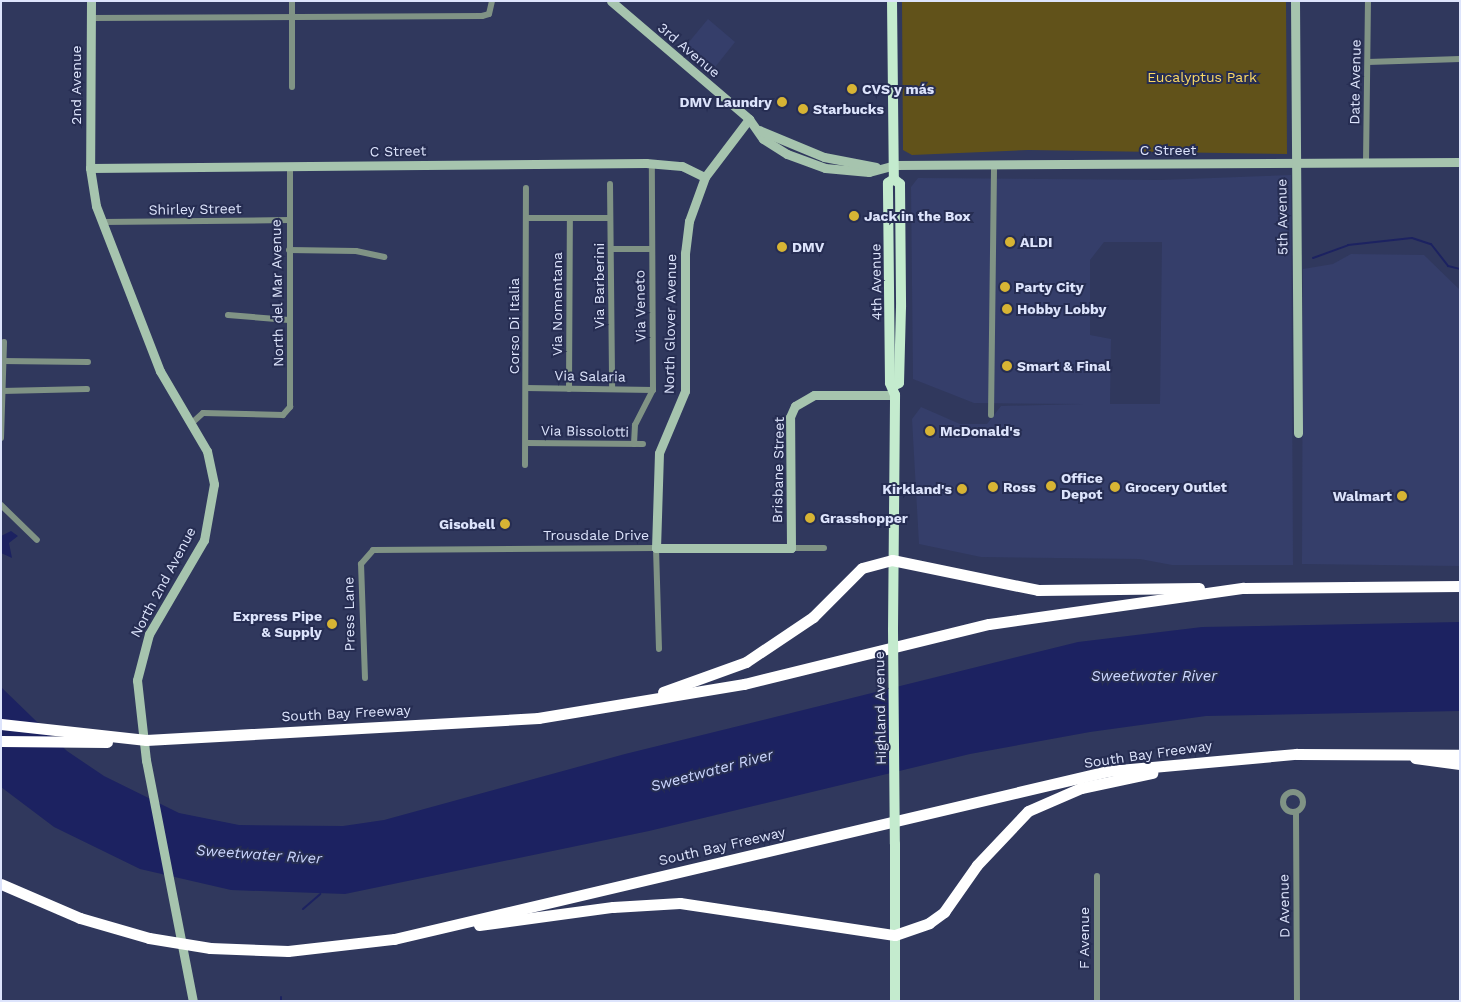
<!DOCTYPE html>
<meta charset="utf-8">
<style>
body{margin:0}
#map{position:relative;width:1461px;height:1002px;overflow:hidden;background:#30385d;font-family:"Work Sans",sans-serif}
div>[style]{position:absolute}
.built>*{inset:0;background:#353e6a}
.green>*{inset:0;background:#61521a}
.water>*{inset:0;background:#1c2261}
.stream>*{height:2px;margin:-1px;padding:0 1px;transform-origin:1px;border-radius:1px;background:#1c2261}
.street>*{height:6px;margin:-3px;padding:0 3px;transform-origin:3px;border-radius:3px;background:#809385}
.street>.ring{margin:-3px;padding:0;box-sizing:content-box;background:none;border:6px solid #809385;border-radius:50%}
.secondary>*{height:9px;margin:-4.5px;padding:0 4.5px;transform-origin:4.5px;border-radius:4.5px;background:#a6c4ae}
.primary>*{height:10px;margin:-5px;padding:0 5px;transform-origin:5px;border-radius:5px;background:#c4ebce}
.highway>*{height:11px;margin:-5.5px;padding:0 5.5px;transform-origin:5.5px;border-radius:5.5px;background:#fff}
.primary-bridge>*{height:10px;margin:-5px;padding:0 5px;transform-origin:5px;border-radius:5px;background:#c4ebce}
.highway-bridge>*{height:11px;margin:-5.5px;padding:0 5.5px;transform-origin:5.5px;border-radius:5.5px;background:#fff}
.dots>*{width:14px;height:14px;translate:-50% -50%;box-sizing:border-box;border:2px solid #262d52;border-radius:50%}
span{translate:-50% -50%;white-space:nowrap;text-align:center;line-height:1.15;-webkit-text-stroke:4px #262d52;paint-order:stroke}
.street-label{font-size:14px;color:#dde4fc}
.park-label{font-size:14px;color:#fcda65}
.poi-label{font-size:14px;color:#dde4fc;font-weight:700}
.left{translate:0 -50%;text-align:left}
.right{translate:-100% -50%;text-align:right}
.water-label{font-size:15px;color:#ccd7ff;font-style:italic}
.frame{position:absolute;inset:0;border:2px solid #dde4fc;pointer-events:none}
</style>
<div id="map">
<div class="built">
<i style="clip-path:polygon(708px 19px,735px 42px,712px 71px,684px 48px)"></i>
<i style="clip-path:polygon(evenodd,1291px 175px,1293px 565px,1172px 565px,1140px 559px,981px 557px,919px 544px,912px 419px,921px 407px,960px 424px,987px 424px,1001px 406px,1084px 404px,974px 403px,913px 379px,911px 187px,918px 178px,1160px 180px,1291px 175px,1104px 242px,1162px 242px,1160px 404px,1110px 404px,1111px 339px,1090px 335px,1090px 260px,1104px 242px)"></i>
<i style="clip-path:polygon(1351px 254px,1424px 255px,1460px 290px,1460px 566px,1302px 564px,1303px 269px,1333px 264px)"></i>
</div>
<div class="green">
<i style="clip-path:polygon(902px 1px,1286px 1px,1287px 154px,1028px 150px,912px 155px,903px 150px)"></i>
</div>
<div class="water">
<i style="clip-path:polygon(11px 531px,18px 536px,9px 543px,12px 558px,1px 553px,1px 536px)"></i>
<i style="clip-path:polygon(1460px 622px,1460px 711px,1206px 716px,1090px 732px,970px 754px,649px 831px,345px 894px,231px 890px,140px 869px,54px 827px,1px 787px,1px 687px,67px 751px,104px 776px,179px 813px,239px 825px,343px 826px,384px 820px,625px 754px,1078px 642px,1202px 627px)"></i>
</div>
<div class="stream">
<i style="left:1313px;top:258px;width:37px;rotate:-20deg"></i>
<i style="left:1348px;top:245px;width:64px;rotate:-6.2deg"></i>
<i style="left:1412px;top:238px;width:20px;rotate:18deg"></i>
<i style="left:1431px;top:244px;width:28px;rotate:52deg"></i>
<i style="left:1448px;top:266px;width:12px;rotate:14deg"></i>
<i style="left:303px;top:909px;width:23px;rotate:-41deg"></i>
<i style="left:281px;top:997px;width:4px;rotate:90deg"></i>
</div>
<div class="street">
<i style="left:292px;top:1px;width:86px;rotate:90deg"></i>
<i style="left:91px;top:18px;width:391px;rotate:-0.3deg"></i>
<i style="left:482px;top:16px;width:7px;rotate:-16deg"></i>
<i style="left:489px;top:14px;width:13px;rotate:-77deg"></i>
<i style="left:1368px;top:62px;width:92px;rotate:-1.9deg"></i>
<i style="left:1366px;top:163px;width:162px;rotate:-89.3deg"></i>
<i style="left:610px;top:184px;width:205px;rotate:89.4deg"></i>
<i style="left:526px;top:218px;width:84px"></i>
<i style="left:102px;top:222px;width:187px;rotate:-0.6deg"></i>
<i style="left:611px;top:249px;width:41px"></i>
<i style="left:289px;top:250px;width:67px;rotate:0.9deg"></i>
<i style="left:356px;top:251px;width:29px;rotate:12deg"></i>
<i style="left:228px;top:315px;width:61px;rotate:4.7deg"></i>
<i style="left:2px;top:361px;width:86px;rotate:0.7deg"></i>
<i style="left:526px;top:388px;width:127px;rotate:0.9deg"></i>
<i style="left:569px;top:389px;width:170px;rotate:-89.7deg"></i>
<i style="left:2px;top:391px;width:85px;rotate:-1.3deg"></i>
<i style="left:991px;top:415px;width:250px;rotate:-89.3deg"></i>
<i style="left:193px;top:422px;width:13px;rotate:-42deg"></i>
<i style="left:203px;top:413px;width:80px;rotate:1.4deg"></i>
<i style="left:283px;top:415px;width:11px;rotate:-49deg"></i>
<i style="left:290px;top:407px;width:240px;rotate:-90deg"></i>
<i style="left:1px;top:438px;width:96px;rotate:-88.2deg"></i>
<i style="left:526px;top:443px;width:117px;rotate:0.5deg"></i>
<i style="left:634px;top:444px;width:19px;rotate:-87deg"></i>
<i style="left:635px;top:425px;width:39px;rotate:-63deg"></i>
<i style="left:653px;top:390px;width:226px;rotate:-90.3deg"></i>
<i style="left:525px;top:465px;width:277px;rotate:-89.8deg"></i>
<i style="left:1px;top:505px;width:50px;rotate:44.2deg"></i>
<i style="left:791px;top:548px;width:33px"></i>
<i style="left:365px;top:678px;width:114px;rotate:-92deg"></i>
<i style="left:361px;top:564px;width:18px;rotate:-49deg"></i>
<i style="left:373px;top:550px;width:283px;rotate:-0.4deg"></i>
<i style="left:656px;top:548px;width:101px;rotate:88.3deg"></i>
<i class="ring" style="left:1283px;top:792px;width:14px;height:14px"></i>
<i style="left:1296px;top:812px;width:189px;rotate:89.7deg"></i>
<i style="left:1097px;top:1001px;width:125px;rotate:-90deg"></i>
</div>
<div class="secondary">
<i style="left:91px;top:1px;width:167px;rotate:90.3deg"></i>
<i style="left:90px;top:168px;width:38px;rotate:81deg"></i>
<i style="left:96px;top:206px;width:177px;rotate:68.8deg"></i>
<i style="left:160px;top:371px;width:93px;rotate:59.6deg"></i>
<i style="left:207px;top:451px;width:34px;rotate:78deg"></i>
<i style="left:214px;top:484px;width:57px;rotate:100.1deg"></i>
<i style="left:204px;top:540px;width:109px;rotate:120.3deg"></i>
<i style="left:149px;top:634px;width:48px;rotate:104.6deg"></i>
<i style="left:137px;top:680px;width:81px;rotate:83.6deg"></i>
<i style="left:146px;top:760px;width:246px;rotate:79deg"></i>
<i style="left:611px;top:1px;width:182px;rotate:40.5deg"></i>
<i style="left:749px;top:119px;width:24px;rotate:55deg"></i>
<i style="left:763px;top:139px;width:28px;rotate:32deg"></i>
<i style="left:787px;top:154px;width:40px;rotate:20.2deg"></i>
<i style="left:825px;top:168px;width:44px;rotate:5.2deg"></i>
<i style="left:869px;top:172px;width:27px;rotate:-15deg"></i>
<i style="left:895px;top:165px;width:565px;rotate:-0.3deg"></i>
<i style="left:1295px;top:1px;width:432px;rotate:89.6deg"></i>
<i style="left:749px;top:119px;width:73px;rotate:127.2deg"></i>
<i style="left:705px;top:177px;width:47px;rotate:110deg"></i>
<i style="left:689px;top:221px;width:32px;rotate:97deg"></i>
<i style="left:685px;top:253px;width:138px;rotate:90deg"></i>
<i style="left:685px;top:391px;width:67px;rotate:112.8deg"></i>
<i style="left:659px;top:453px;width:95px;rotate:91.8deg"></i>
<i style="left:656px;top:548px;width:135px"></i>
<i style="left:791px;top:548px;width:131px;rotate:-90.4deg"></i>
<i style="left:790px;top:417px;width:12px;rotate:-66deg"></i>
<i style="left:795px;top:406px;width:22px;rotate:-30deg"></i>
<i style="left:814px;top:395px;width:81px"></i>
<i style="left:759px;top:130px;width:70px;rotate:22.6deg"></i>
<i style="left:824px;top:157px;width:53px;rotate:10.9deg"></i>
<i style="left:90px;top:168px;width:556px;rotate:-0.52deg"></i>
<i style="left:646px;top:163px;width:36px;rotate:5deg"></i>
<i style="left:682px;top:166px;width:25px;rotate:26deg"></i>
</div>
<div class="primary">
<i style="left:892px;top:1px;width:178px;rotate:89.4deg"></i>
<i style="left:894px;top:179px;width:8px;rotate:40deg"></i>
<i style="left:900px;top:184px;width:123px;rotate:89.5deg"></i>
<i style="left:901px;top:307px;width:76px;rotate:91.5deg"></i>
<i style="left:899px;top:383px;width:4px;rotate:153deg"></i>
<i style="left:893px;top:630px;width:235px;rotate:-89.5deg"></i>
<i style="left:895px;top:395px;width:13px;rotate:-113deg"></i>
<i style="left:890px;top:383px;width:200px;rotate:-90.6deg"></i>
<i style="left:888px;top:183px;width:7px;rotate:-34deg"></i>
<i style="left:895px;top:1001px;width:157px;rotate:-90deg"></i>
</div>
<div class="highway">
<i style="left:663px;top:692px;width:88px;rotate:-19.9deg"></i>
<i style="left:746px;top:662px;width:81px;rotate:-33.9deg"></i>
<i style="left:813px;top:617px;width:69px;rotate:-45deg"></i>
<i style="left:862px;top:568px;width:31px;rotate:-15deg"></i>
<i style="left:892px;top:560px;width:149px;rotate:11.6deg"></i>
<i style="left:1038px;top:590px;width:161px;rotate:-0.7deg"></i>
<i style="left:146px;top:740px;width:393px;rotate:-3.2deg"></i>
<i style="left:538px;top:718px;width:209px;rotate:-9.4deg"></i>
<i style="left:744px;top:684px;width:252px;rotate:-13.8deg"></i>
<i style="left:989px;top:624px;width:257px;rotate:-8.1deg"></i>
<i style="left:1243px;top:588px;width:217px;rotate:-0.5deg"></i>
<i style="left:1415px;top:758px;width:45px;rotate:7.6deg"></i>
<i style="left:1px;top:884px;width:86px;rotate:23.3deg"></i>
<i style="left:80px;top:918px;width:72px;rotate:16.2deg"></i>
<i style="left:479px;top:925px;width:135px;rotate:-7.7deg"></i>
<i style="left:613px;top:907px;width:67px;rotate:-3.4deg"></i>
<i style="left:680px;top:903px;width:217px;rotate:8.5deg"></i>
<i style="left:895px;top:935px;width:36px;rotate:-19deg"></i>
<i style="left:929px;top:923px;width:19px;rotate:-36deg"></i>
<i style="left:944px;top:912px;width:57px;rotate:-54.9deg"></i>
<i style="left:977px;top:865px;width:74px;rotate:-46.6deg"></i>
<i style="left:1028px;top:811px;width:58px;rotate:-23.5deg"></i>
<i style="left:1081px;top:788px;width:73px;rotate:-11.9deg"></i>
<i style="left:210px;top:948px;width:78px;rotate:2.2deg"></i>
<i style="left:288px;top:951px;width:107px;rotate:-6.5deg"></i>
<i style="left:394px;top:939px;width:733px;rotate:-13.24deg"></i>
<i style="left:1108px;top:771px;width:189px;rotate:-5.2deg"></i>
<i style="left:1296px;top:754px;width:164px;rotate:0.3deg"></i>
</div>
<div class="primary-bridge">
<i style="left:893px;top:630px;width:214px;rotate:89.5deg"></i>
</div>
<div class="highway-bridge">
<i style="left:1px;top:724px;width:146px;rotate:6.3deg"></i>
<i style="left:1px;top:741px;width:106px;rotate:0.5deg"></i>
<i style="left:149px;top:938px;width:62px;rotate:9.3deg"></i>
</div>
<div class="dots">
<i style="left:852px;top:89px;background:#d7b434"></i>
<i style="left:782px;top:102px;background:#d7b434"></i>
<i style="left:803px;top:109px;background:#d7b434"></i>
<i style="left:854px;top:216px;background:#d7b434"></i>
<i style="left:1010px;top:242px;background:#d7b434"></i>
<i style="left:782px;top:247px;background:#d7b434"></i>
<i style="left:1005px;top:287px;background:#d7b434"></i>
<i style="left:1007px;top:309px;background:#d7b434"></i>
<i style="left:1007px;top:366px;background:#d7b434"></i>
<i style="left:930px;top:431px;background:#d7b434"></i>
<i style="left:1051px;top:486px;background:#d7b434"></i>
<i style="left:993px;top:487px;background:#d7b434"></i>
<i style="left:1115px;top:487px;background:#d7b434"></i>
<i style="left:962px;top:489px;background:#d7b434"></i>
<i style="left:1402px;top:496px;background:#d7b434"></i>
<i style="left:810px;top:518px;background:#d7b434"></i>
<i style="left:505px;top:524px;background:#d7b434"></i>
<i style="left:332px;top:624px;background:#d7b434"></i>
</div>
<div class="street-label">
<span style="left:689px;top:50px;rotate:40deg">3rd Avenue</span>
<span style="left:1355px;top:82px;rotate:-89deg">Date Avenue</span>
<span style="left:76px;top:85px;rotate:-90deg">2nd Avenue</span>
<span style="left:1168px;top:150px">C Street</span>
<span style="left:398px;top:151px;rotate:-1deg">C Street</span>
<span style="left:195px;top:209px;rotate:-1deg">Shirley Street</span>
<span style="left:1282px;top:217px;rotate:-91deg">5th Avenue</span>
<span style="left:876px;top:282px;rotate:-91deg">4th Avenue</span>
<span style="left:599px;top:286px;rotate:-90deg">Via Barberini</span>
<span style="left:277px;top:293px;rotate:-91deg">North del Mar Avenue</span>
<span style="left:557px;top:304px;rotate:-90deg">Via Nomentana</span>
<span style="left:640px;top:306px;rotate:-91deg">Via Veneto</span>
<span style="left:670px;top:324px;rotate:-89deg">North Glover Avenue</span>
<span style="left:514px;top:326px;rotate:-90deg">Corso Di Italia</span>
<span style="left:590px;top:376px;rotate:1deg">Via Salaria</span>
<span style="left:585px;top:431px;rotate:1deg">Via Bissolotti</span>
<span style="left:778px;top:470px;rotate:-89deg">Brisbane Street</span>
<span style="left:596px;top:535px">Trousdale Drive</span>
<span style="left:163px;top:582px;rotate:-62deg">North 2nd Avenue</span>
<span style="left:349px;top:614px;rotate:-91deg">Press Lane</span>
<span style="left:880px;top:708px;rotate:-91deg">Highland Avenue</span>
<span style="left:346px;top:713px;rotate:-3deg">South Bay Freeway</span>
<span style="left:1148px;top:754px;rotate:-8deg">South Bay Freeway</span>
<span style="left:722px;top:846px;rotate:-13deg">South Bay Freeway</span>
<span style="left:1284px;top:906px;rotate:-91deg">D Avenue</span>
<span style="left:1084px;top:938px;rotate:-90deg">F Avenue</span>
</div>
<div class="park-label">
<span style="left:1202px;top:77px">Eucalyptus Park</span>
</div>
<div class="poi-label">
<span class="left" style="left:862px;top:89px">CVS y más</span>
<span class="right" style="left:772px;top:102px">DMV Laundry</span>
<span class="left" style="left:813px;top:109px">Starbucks</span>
<span class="left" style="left:864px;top:216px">Jack in the Box</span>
<span class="left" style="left:1020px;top:242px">ALDI</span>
<span class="left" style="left:792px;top:247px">DMV</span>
<span class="left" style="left:1015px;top:287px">Party City</span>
<span class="left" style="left:1017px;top:309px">Hobby Lobby</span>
<span class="left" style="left:1017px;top:366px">Smart &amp; Final</span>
<span class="left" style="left:940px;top:431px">McDonald's</span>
<span class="left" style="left:1061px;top:486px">Office<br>Depot</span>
<span class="left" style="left:1003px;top:487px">Ross</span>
<span class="left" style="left:1125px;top:487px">Grocery Outlet</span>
<span class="right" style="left:952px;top:489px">Kirkland's</span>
<span class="right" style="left:1392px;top:496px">Walmart</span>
<span class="left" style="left:820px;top:518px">Grasshopper</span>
<span class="right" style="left:495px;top:524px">Gisobell</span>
<span class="right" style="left:322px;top:624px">Express Pipe<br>&amp; Supply</span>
</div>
<div class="water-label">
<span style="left:1154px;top:677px">Sweetwater River</span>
<span style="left:712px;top:771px;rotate:-15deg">Sweetwater River</span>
<span style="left:259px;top:855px;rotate:4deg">Sweetwater River</span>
</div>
<div class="frame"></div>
</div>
